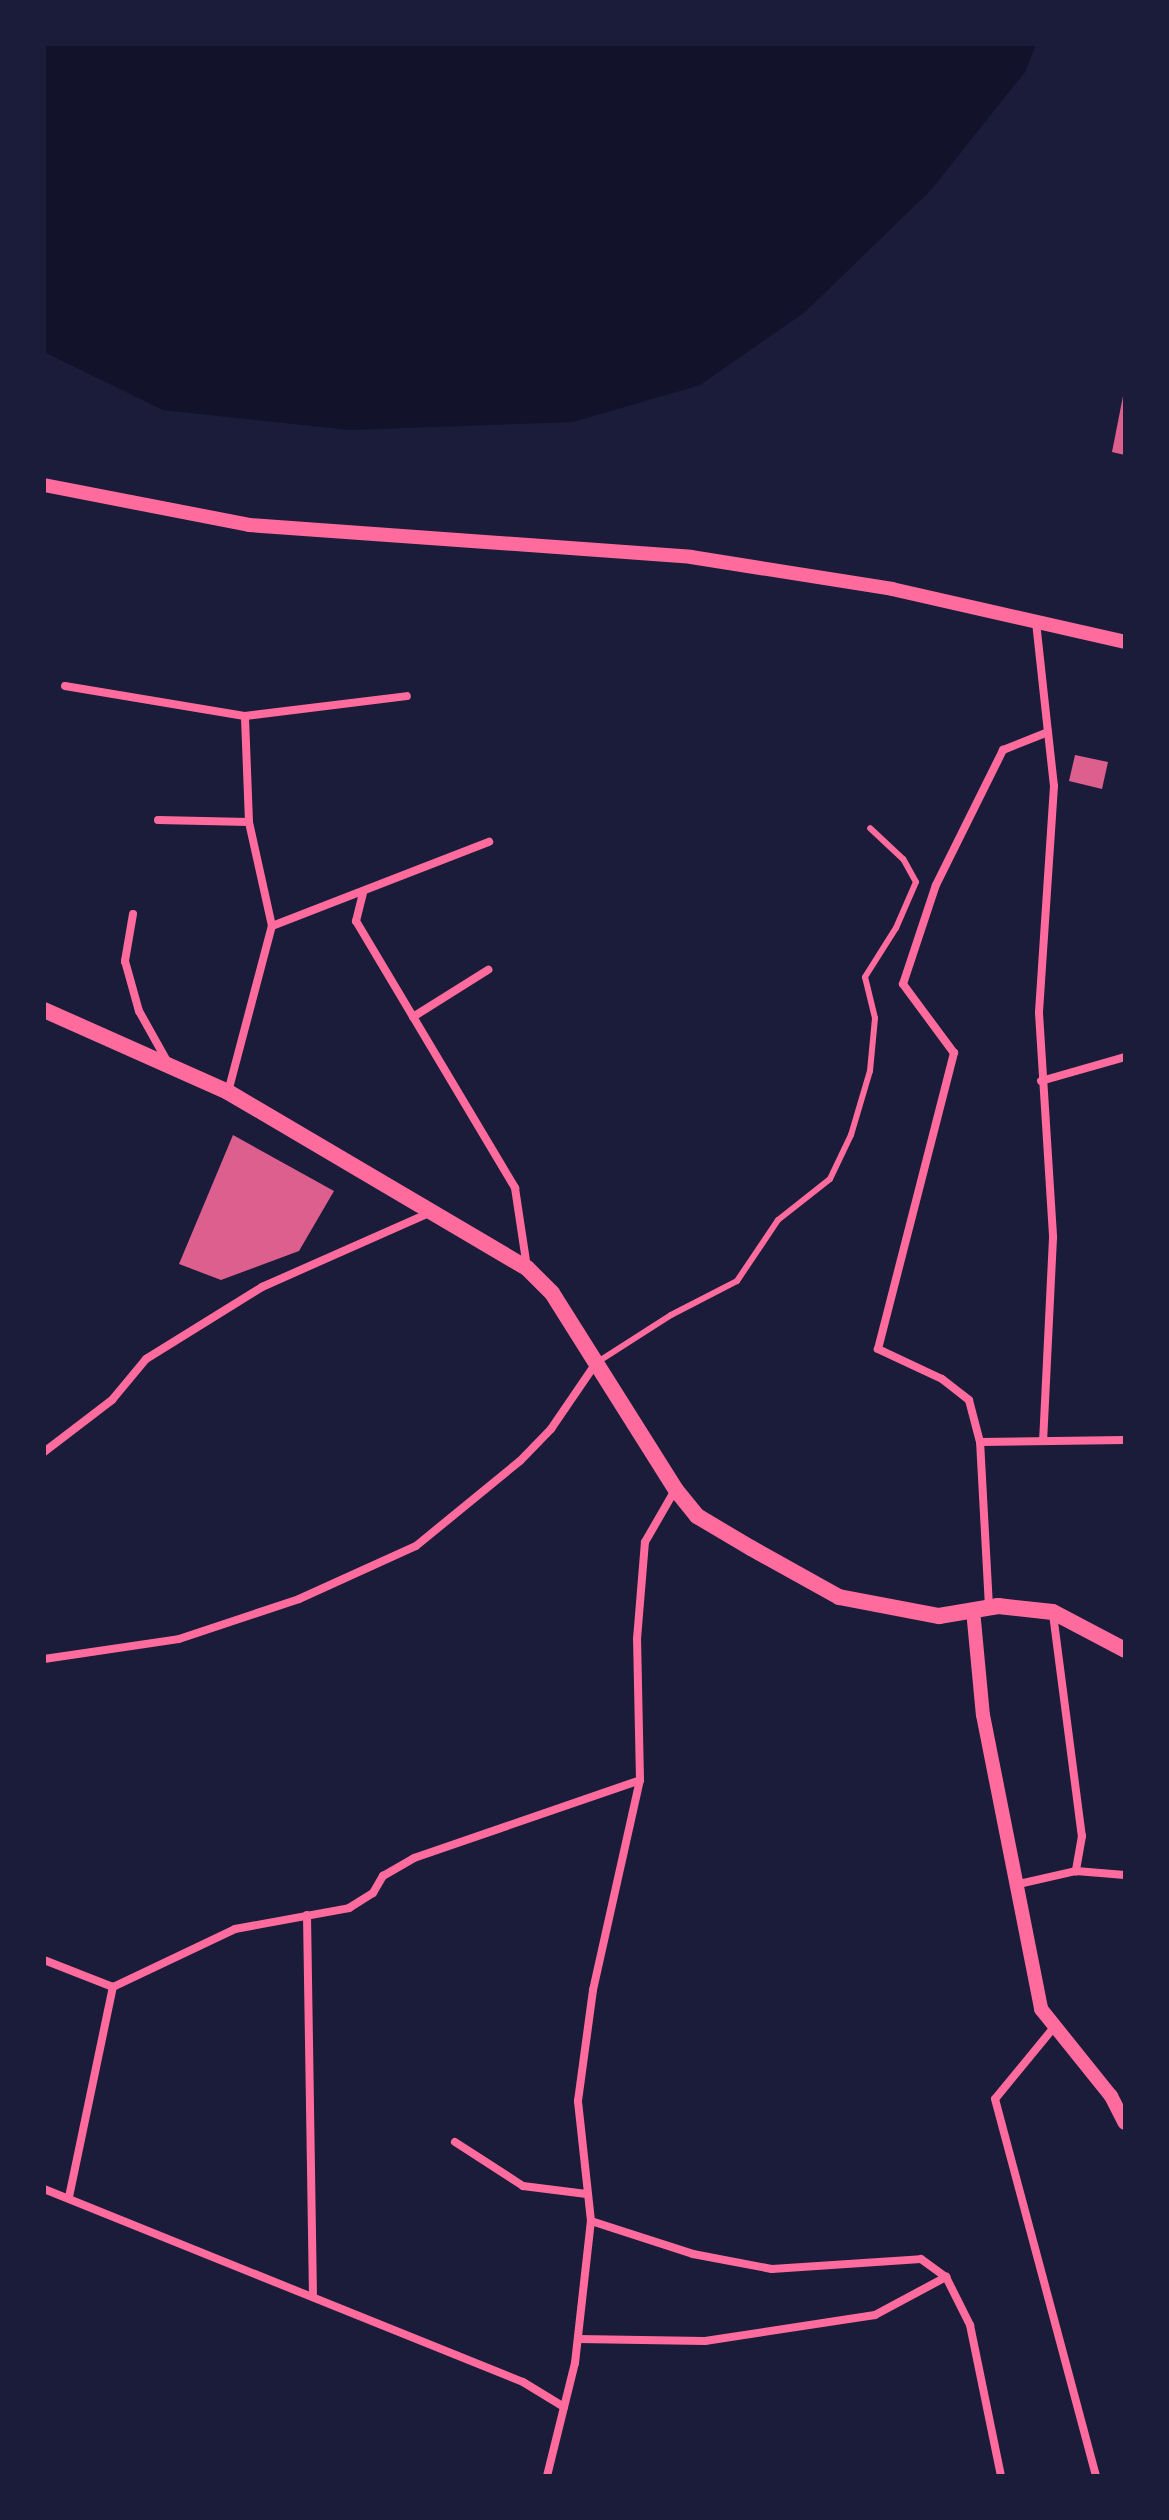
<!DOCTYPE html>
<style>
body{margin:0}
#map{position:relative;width:1169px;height:2520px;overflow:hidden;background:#1b1b3a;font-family:Literata,serif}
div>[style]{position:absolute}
.water>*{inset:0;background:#12122b}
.building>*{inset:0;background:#dd5f8e}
.service>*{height:6px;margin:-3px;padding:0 3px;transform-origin:3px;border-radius:3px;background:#ff6b9d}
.minor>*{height:8px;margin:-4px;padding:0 4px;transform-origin:4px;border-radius:4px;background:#ff6b9d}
.tertiary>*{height:14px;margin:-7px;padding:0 7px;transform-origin:7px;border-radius:7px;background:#ff6b9d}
.secondary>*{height:16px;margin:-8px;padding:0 8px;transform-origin:8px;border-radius:8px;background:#ff6b9d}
span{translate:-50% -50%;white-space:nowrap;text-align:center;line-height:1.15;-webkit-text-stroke:8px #1b1b3a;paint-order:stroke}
.frame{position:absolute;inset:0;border:46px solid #1b1b3a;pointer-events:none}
</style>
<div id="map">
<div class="water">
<i style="clip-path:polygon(44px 44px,1036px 44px,1025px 72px,931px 190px,805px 312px,700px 385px,573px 422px,350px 430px,163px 410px,44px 352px)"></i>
</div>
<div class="building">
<i style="clip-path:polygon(1124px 391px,1125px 391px,1125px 455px,1112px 452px)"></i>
<i style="clip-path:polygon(1075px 755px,1108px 762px,1102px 789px,1069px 781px)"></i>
<i style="clip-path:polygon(233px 1135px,334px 1191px,299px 1251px,221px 1280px,179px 1264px)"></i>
</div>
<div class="service">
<i style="left:596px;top:1363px;width:89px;rotate:-32.6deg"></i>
<i style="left:671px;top:1315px;width:74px;rotate:-27.3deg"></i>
<i style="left:737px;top:1281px;width:73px;rotate:-56.1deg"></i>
<i style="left:778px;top:1220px;width:66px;rotate:-38.3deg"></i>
<i style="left:830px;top:1179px;width:49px;rotate:-64.5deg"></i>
<i style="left:851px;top:1135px;width:67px;rotate:-73.5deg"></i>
<i style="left:870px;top:1071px;width:53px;rotate:-84.6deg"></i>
<i style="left:875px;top:1018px;width:42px;rotate:-103.7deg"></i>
<i style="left:865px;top:977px;width:58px;rotate:-57.7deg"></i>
<i style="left:896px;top:928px;width:50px;rotate:-66.5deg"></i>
<i style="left:916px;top:882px;width:26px;rotate:-119deg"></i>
<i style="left:903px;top:859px;width:45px;rotate:-136.8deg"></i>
</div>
<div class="minor">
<i style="left:1036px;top:622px;width:111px;rotate:83.8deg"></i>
<i style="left:65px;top:686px;width:182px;rotate:9.5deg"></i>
<i style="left:245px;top:716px;width:163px;rotate:-7deg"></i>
<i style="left:158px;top:820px;width:91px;rotate:1.3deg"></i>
<i style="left:363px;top:893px;width:29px;rotate:104deg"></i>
<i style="left:356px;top:921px;width:311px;rotate:59.2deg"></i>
<i style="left:515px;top:1188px;width:80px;rotate:81.4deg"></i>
<i style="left:133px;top:914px;width:48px;rotate:99.7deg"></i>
<i style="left:125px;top:961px;width:52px;rotate:74.4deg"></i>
<i style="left:139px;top:1011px;width:57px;rotate:60.8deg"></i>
<i style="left:272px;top:926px;width:233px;rotate:-21.2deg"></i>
<i style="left:413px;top:1017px;width:89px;rotate:-32.1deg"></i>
<i style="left:1041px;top:1081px;width:87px;rotate:-15.9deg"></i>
<i style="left:228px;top:1092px;width:172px;rotate:-75.2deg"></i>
<i style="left:272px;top:926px;width:107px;rotate:-102.5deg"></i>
<i style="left:249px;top:822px;width:106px;rotate:-92.2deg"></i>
<i style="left:980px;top:1442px;width:145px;rotate:-0.8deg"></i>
<i style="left:44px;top:1452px;width:86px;rotate:-37.4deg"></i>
<i style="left:112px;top:1400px;width:53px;rotate:-50.3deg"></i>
<i style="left:146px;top:1359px;width:137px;rotate:-31.8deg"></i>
<i style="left:262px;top:1287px;width:185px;rotate:-23.9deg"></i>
<i style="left:989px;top:1607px;width:165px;rotate:-93.1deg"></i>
<i style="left:980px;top:1442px;width:43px;rotate:-104.7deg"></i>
<i style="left:969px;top:1400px;width:34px;rotate:-142deg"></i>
<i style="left:942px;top:1379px;width:71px;rotate:-154.9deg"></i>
<i style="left:878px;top:1349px;width:306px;rotate:-75.6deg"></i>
<i style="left:954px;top:1053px;width:86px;rotate:-126.5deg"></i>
<i style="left:903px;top:984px;width:104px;rotate:-71.6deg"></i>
<i style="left:936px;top:885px;width:151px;rotate:-63.6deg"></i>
<i style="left:1003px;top:750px;width:48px;rotate:-21.8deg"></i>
<i style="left:1048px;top:732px;width:54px;rotate:83.7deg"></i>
<i style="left:1054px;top:786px;width:227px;rotate:93.8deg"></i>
<i style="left:1039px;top:1013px;width:225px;rotate:86.4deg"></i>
<i style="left:1053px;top:1238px;width:202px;rotate:92.8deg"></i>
<i style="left:1053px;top:1614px;width:224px;rotate:82.6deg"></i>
<i style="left:1082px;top:1836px;width:36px;rotate:100deg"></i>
<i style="left:44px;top:1659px;width:136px;rotate:-8.4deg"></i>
<i style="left:179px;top:1639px;width:126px;rotate:-18.4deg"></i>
<i style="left:299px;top:1599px;width:128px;rotate:-24.4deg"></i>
<i style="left:416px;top:1546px;width:134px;rotate:-39.3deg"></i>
<i style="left:520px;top:1461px;width:45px;rotate:-45.9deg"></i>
<i style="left:551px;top:1429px;width:80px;rotate:-55.7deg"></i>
<i style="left:1014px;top:1885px;width:64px;rotate:-12.7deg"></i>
<i style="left:1076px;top:1871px;width:49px;rotate:4.7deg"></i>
<i style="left:307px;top:1915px;width:381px;rotate:89.1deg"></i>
<i style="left:44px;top:1960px;width:74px;rotate:21.4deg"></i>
<i style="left:113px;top:1987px;width:135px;rotate:-25.4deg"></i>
<i style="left:235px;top:1929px;width:116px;rotate:-10.4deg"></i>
<i style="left:349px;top:1908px;width:28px;rotate:-32deg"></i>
<i style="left:373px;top:1893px;width:20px;rotate:-60deg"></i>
<i style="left:383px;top:1876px;width:36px;rotate:-30deg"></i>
<i style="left:414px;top:1858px;width:239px;rotate:-19deg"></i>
<i style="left:1055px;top:2026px;width:94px;rotate:129.4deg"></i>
<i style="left:995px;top:2099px;width:390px;rotate:75deg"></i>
<i style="left:455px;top:2142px;width:81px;rotate:32.9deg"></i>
<i style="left:523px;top:2186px;width:64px;rotate:7.2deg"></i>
<i style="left:44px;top:2189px;width:516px;rotate:21.95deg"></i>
<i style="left:523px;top:2382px;width:48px;rotate:31.4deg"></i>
<i style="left:69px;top:2197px;width:215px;rotate:-78.2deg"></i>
<i style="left:591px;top:2221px;width:107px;rotate:17.9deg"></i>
<i style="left:693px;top:2254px;width:80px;rotate:10.8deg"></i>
<i style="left:772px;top:2269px;width:149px;rotate:-3.8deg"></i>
<i style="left:921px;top:2259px;width:31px;rotate:36deg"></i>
<i style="left:946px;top:2277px;width:54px;rotate:63.4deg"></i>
<i style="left:970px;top:2325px;width:154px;rotate:78.4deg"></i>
<i style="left:578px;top:2339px;width:127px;rotate:0.9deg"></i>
<i style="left:705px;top:2341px;width:172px;rotate:-8.7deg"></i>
<i style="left:875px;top:2315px;width:81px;rotate:-28.2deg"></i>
<i style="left:547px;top:2476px;width:116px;rotate:-76.1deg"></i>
<i style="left:575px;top:2363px;width:143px;rotate:-83.6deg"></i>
<i style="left:591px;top:2221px;width:121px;rotate:-96.2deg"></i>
<i style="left:578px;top:2101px;width:112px;rotate:-82.3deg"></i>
<i style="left:593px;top:1990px;width:215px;rotate:-77.4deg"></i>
<i style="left:640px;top:1780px;width:141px;rotate:-91.2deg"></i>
<i style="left:637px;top:1639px;width:97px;rotate:-85.3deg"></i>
<i style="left:645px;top:1542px;width:60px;rotate:-60deg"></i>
</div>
<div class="tertiary">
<i style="left:44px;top:485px;width:209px;rotate:11deg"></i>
<i style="left:249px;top:525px;width:443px;rotate:4.1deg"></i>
<i style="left:691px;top:557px;width:204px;rotate:9deg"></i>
<i style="left:892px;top:589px;width:239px;rotate:12.8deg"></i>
<i style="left:973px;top:1610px;width:105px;rotate:84.6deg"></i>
<i style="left:983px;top:1715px;width:300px;rotate:78.8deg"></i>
<i style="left:1041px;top:2009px;width:112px;rotate:51.2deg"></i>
<i style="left:1111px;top:2096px;width:30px;rotate:63deg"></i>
</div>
<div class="secondary">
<i style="left:44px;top:1010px;width:201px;rotate:24deg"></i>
<i style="left:228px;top:1092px;width:347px;rotate:30.5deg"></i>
<i style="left:527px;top:1268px;width:35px;rotate:45deg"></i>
<i style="left:552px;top:1293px;width:233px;rotate:57.8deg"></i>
<i style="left:676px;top:1490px;width:33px;rotate:51deg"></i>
<i style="left:697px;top:1516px;width:63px;rotate:30.7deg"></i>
<i style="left:751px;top:1548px;width:101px;rotate:29.1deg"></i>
<i style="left:839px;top:1597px;width:102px;rotate:10.8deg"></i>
<i style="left:939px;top:1616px;width:60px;rotate:-9.6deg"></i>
<i style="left:998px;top:1606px;width:55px;rotate:6.2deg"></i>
<i style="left:1053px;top:1612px;width:81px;rotate:27.8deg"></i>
</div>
<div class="frame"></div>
</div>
